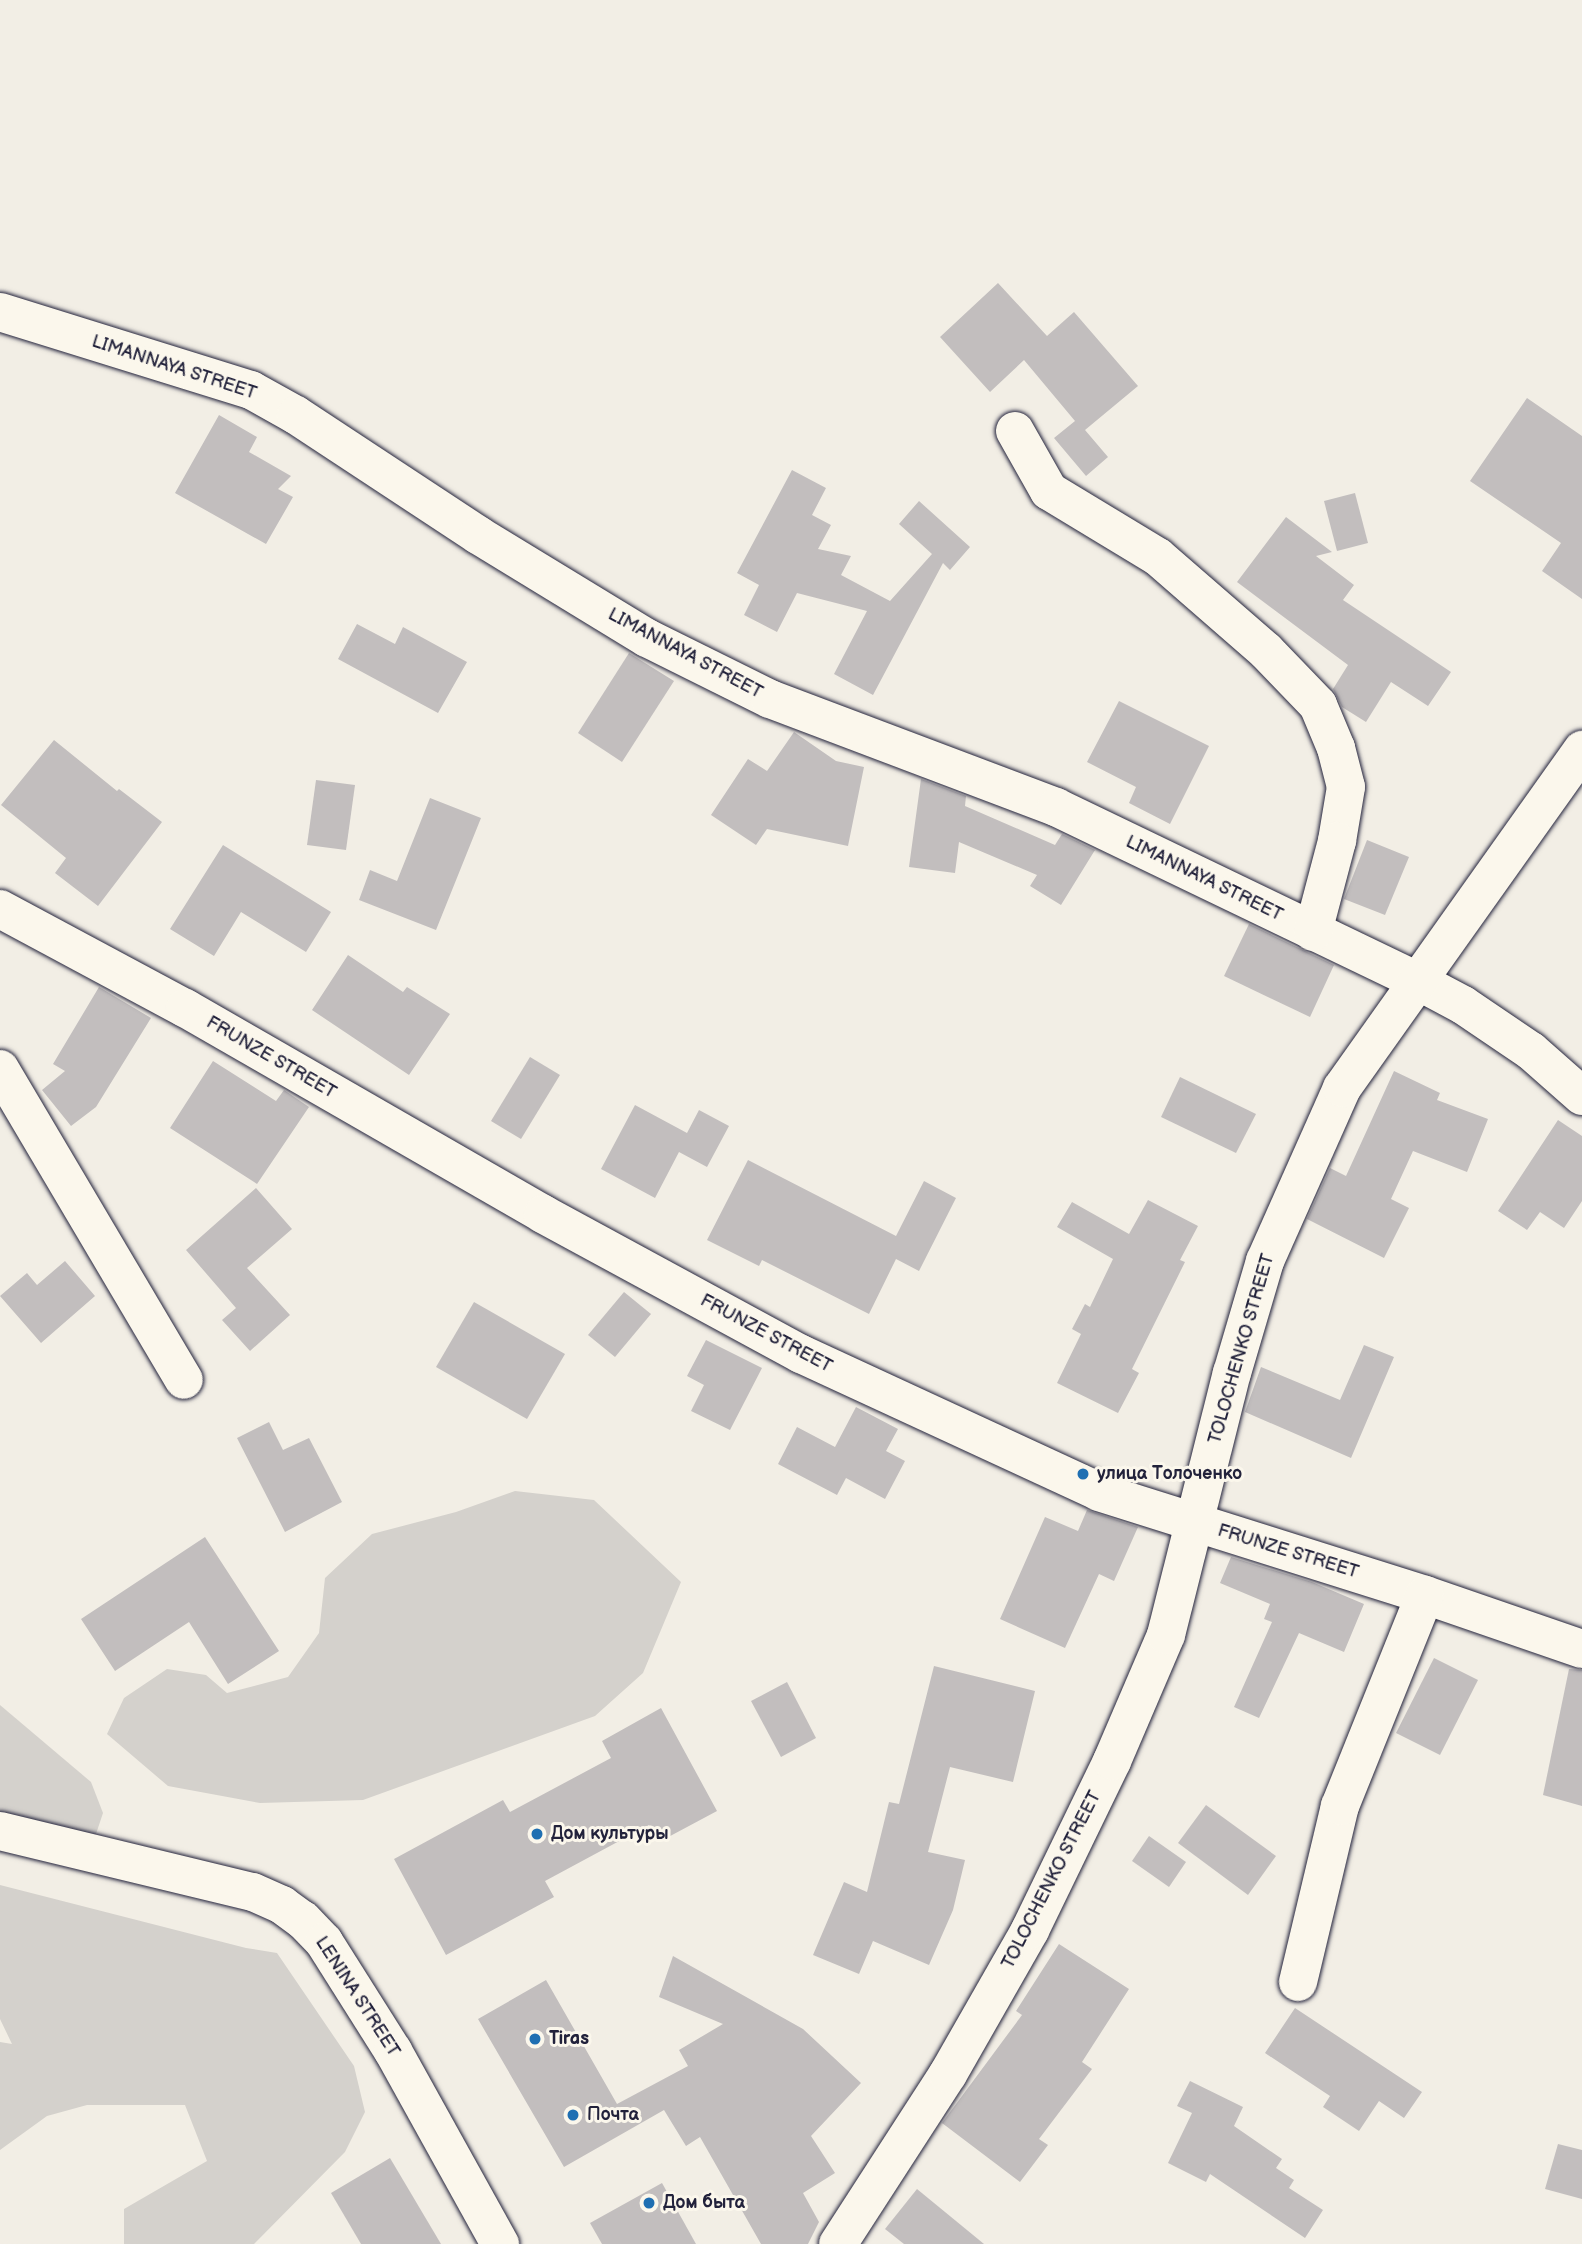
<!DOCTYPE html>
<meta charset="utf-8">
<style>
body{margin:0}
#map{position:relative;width:1582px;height:2244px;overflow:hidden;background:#f2eee5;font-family:"Balsamiq Sans",sans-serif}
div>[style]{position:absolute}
.green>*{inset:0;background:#d4d1cc}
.building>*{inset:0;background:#c2bebe}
.roads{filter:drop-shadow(0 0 2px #22223b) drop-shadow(0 0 2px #22223b)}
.minor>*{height:38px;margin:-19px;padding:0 19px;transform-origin:19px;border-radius:19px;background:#fbf7ec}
.dots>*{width:19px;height:19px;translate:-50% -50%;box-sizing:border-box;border:4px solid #fbf7ec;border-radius:50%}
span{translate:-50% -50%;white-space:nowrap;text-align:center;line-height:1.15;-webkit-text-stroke:6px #fbf7ec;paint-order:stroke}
.street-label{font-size:18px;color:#22223b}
.poi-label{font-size:18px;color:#22223b;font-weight:700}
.left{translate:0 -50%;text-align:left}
</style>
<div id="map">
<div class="green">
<i style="clip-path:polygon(515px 1491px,594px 1500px,681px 1582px,643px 1673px,595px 1716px,363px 1800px,260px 1803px,168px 1786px,107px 1734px,124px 1698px,167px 1669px,206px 1675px,227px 1693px,288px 1677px,319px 1633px,325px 1578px,372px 1534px,456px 1512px)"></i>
<i style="clip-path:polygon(0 1705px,91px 1782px,103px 1813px,95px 1837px,0 1814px)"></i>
<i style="clip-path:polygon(0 1885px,246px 1948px,277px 1953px,354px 2066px,365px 2112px,345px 2152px,254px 2244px,124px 2244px,124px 2209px,207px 2161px,185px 2105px,87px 2105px,47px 2116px,0 2150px,0 2042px,12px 2044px,0 2019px)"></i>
</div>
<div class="building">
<i style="clip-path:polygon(998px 283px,1047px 336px,1074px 312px,1138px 386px,1085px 430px,1108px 457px,1086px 476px,1054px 438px,1075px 421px,1024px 360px,990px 392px,940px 337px)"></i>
<i style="clip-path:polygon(1527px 398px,1582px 436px,1582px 599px,1542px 571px,1561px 543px,1470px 481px)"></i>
<i style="clip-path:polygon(219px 415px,257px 437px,249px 452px,291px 476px,278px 489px,293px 497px,266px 544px,175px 493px)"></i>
<i style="clip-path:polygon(792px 470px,826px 488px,812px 515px,831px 525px,818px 549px,851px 556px,841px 575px,890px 601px,932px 554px,899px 524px,919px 501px,970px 547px,950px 570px,943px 563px,873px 695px,834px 674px,867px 611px,797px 593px,777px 632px,744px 615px,759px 585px,737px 573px)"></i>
<i style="clip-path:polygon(1355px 493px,1368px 543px,1337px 551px,1324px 501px)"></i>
<i style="clip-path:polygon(1286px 517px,1332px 552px,1316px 556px,1354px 585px,1343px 600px,1451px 672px,1428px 706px,1391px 682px,1366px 722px,1342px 707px,1333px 689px,1348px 665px,1237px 582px)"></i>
<i style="clip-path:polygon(357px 624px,395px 644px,403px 627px,467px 662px,438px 713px,338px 659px)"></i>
<i style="clip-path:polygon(629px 653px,674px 681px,622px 762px,578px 733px)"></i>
<i style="clip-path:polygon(1119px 701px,1209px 746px,1170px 824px,1129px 803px,1136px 787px,1087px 762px)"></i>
<i style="clip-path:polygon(794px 732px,836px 761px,864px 767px,848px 846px,767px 829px,756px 845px,711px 815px,748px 759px,767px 771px)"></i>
<i style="clip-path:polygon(54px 740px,117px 791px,119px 789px,162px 822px,98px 906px,55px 873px,66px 858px,1px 805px)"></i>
<i style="clip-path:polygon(921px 779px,966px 796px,965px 806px,1055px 845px,1062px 834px,1095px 850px,1061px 905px,1030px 886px,1037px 875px,959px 842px,955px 873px,909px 867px)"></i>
<i style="clip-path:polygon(316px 780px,355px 785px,346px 850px,307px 845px)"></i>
<i style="clip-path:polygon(430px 798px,481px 818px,436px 930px,359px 900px,370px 870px,397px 881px)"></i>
<i style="clip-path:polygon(1367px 840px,1409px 857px,1385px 915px,1344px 899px)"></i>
<i style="clip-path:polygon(223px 845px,331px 912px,306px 952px,241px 912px,214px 956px,170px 929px)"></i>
<i style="clip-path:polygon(1249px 924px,1334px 965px,1310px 1017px,1224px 976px)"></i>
<i style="clip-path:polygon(348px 955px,403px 992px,407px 987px,450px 1014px,409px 1075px,312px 1010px)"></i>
<i style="clip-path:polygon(99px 987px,151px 1018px,96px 1107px,71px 1126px,42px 1090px,65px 1071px,53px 1064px)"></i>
<i style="clip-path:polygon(530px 1057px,560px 1075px,521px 1139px,491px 1121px)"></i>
<i style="clip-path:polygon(213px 1061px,276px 1101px,284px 1090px,309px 1107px,257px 1184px,170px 1128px)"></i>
<i style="clip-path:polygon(1394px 1071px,1440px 1093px,1437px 1100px,1488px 1119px,1467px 1172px,1413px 1151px,1391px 1199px,1409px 1208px,1384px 1258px,1307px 1219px,1330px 1168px,1346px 1176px)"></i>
<i style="clip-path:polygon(1180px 1077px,1256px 1114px,1236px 1153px,1161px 1117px)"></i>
<i style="clip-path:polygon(635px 1105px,687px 1133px,699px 1110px,729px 1126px,707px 1167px,679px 1152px,655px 1198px,601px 1169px)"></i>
<i style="clip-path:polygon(1558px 1120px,1582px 1136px,1582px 1201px,1564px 1228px,1540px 1212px,1527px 1230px,1498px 1211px)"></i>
<i style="clip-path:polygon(748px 1160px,896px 1236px,924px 1181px,956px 1198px,919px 1271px,896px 1259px,869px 1314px,762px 1260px,759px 1266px,707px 1240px)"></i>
<i style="clip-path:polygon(256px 1188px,292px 1229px,247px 1268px,290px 1315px,250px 1351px,222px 1320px,236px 1308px,186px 1250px)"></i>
<i style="clip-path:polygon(1148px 1200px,1198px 1226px,1180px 1260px,1185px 1262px,1132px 1369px,1139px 1373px,1118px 1413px,1057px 1383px,1081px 1334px,1072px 1329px,1085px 1304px,1090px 1307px,1113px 1259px,1057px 1227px,1072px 1202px,1129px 1234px)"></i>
<i style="clip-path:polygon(65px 1261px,95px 1296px,41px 1343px,0 1296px,27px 1273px,37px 1285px)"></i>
<i style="clip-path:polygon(624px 1292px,651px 1314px,615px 1357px,588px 1335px)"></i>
<i style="clip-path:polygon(474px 1302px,565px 1354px,527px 1419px,436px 1367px)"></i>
<i style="clip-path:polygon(706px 1340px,762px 1368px,730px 1430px,691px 1411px,704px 1385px,687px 1376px)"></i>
<i style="clip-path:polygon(1364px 1345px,1394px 1357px,1351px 1458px,1245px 1412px,1261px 1367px,1340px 1400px)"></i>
<i style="clip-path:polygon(856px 1407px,898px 1429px,886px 1451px,905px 1461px,885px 1499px,846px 1478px,837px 1495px,778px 1464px,797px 1427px,835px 1447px)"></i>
<i style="clip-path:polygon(269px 1422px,283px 1450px,309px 1438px,342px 1502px,285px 1532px,237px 1438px)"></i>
<i style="clip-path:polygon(1087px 1510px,1138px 1527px,1114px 1581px,1099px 1574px,1065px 1648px,1000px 1619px,1045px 1517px,1078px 1531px)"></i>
<i style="clip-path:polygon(205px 1537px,279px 1651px,228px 1684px,189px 1622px,115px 1671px,81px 1619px)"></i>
<i style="clip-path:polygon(1231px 1557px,1312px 1582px,1364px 1604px,1344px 1652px,1299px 1633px,1259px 1718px,1234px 1707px,1272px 1622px,1264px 1619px,1270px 1604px,1220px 1583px)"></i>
<i style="clip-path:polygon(1434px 1658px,1478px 1680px,1440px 1755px,1396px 1733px)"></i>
<i style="clip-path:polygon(934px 1666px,1035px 1691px,1013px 1782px,950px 1767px,928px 1852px,965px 1860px,953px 1910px,929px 1965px,873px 1941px,859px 1974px,813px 1955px,844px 1882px,867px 1892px,889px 1802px,899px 1804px)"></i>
<i style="clip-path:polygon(1569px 1669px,1582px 1670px,1582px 1806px,1543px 1795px)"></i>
<i style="clip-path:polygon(787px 1682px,816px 1738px,781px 1757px,751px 1701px)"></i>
<i style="clip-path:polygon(661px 1708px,717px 1811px,659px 1842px,649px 1825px,545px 1881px,554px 1897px,446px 1955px,394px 1859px,503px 1800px,510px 1812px,611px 1758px,602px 1741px)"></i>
<i style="clip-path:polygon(1206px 1805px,1276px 1856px,1248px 1895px,1178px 1843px)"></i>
<i style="clip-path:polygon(1149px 1836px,1186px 1862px,1169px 1887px,1132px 1861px)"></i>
<i style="clip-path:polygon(1059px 1944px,1129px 1989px,1082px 2062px,1092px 2069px,1039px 2139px,1048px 2145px,1020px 2182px,942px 2123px,1022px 2015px,1016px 2011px)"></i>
<i style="clip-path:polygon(673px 1956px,803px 2029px,861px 2083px,811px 2136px,835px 2173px,803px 2193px,819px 2222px,808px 2244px,761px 2244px,700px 2137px,686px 2146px,664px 2110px,564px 2167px,478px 2019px,546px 1980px,617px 2104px,688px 2066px,679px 2050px,723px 2024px,659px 1997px)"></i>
<i style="clip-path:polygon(1295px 2008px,1422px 2092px,1404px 2118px,1379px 2101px,1359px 2131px,1323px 2107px,1330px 2096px,1265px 2053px)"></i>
<i style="clip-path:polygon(1190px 2081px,1243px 2107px,1234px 2126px,1282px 2159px,1276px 2168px,1294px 2180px,1289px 2188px,1323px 2210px,1305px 2238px,1210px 2174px,1206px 2182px,1168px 2163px,1192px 2113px,1177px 2106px)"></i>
<i style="clip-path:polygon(1558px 2144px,1582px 2150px,1582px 2199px,1545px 2189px)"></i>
<i style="clip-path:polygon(390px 2158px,441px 2244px,361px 2244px,331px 2193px)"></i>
<i style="clip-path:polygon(662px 2183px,696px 2244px,602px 2244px,590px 2223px)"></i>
<i style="clip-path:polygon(917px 2189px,984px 2244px,904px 2244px,885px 2229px)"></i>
</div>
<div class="roads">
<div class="minor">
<i style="left:0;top:312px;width:263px;rotate:17.3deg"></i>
<i style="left:251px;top:390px;width:51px;rotate:29.1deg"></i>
<i style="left:296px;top:415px;width:218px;rotate:33.4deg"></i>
<i style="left:478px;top:535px;width:198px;rotate:31.4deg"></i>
<i style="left:647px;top:638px;width:137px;rotate:26.4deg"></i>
<i style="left:770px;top:699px;width:306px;rotate:20.7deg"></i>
<i style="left:1056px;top:807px;width:399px;rotate:25.7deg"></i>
<i style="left:1416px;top:980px;width:53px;rotate:28deg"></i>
<i style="left:1463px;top:1005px;width:82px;rotate:34.1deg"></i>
<i style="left:1531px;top:1051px;width:68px;rotate:41.4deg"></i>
<i style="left:1015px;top:431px;width:69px;rotate:60.5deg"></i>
<i style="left:1049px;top:491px;width:127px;rotate:31.2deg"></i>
<i style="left:1158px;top:557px;width:143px;rotate:41deg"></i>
<i style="left:1266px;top:651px;width:75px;rotate:46.1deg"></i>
<i style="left:1318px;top:705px;width:47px;rotate:67.3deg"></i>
<i style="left:1336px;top:748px;width:40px;rotate:75.6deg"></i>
<i style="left:1346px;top:787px;width:55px;rotate:99.5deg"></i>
<i style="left:1337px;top:841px;width:94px;rotate:104.8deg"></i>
<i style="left:0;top:909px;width:210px;rotate:28.2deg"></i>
<i style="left:185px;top:1008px;width:413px;rotate:29.9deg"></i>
<i style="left:543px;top:1214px;width:294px;rotate:28.5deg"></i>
<i style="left:801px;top:1354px;width:328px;rotate:24.8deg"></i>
<i style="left:1099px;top:1492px;width:342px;rotate:17.5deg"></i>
<i style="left:1425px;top:1595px;width:166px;rotate:19deg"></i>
<i style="left:0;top:1069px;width:361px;rotate:59.4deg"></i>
<i style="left:0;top:1831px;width:260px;rotate:13.6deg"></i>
<i style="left:253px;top:1892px;width:32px;rotate:24deg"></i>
<i style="left:282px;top:1905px;width:26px;rotate:36deg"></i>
<i style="left:303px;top:1920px;width:30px;rotate:46deg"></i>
<i style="left:324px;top:1942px;width:129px;rotate:57.7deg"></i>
<i style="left:393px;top:2051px;width:221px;rotate:61deg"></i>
<i style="left:1298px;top:1982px;width:181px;rotate:-76.6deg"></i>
<i style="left:1340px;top:1806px;width:227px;rotate:-68.1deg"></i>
<i style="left:838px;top:2244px;width:202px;rotate:-57.1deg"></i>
<i style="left:948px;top:2074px;width:166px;rotate:-60.3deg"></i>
<i style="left:1030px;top:1930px;width:188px;rotate:-64.1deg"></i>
<i style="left:1112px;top:1761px;width:137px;rotate:-66.8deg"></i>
<i style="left:1166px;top:1635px;width:270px;rotate:-75.9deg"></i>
<i style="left:1232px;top:1373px;width:117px;rotate:-73.6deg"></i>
<i style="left:1265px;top:1261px;width:189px;rotate:-66deg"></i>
<i style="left:1342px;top:1088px;width:415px;rotate:-54.6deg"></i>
</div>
</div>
<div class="dots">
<i style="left:1083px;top:1474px;background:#1f6fb2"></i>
<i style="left:537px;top:1834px;background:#1f6fb2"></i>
<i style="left:535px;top:2039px;background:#1f6fb2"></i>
<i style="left:573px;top:2115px;background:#1f6fb2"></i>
<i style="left:649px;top:2203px;background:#1f6fb2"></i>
</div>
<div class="street-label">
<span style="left:174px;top:368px;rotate:18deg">LIMANNAYA STREET</span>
<span style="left:685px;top:654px;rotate:28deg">LIMANNAYA STREET</span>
<span style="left:1204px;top:879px;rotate:26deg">LIMANNAYA STREET</span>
<span style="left:271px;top:1058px;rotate:30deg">FRUNZE STREET</span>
<span style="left:766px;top:1334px;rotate:28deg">FRUNZE STREET</span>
<span style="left:1242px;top:1349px;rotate:-74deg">TOLOCHENKO STREET</span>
<span style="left:1288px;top:1552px;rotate:17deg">FRUNZE STREET</span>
<span style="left:1052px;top:1880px;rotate:-63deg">TOLOCHENKO STREET</span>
<span style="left:357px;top:1997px;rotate:57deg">LENINA STREET</span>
</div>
<div class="poi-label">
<span class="left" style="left:1097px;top:1474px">улица Толоченко</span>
<span class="left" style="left:551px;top:1834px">Дом культуры</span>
<span class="left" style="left:549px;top:2039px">Tiras</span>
<span class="left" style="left:587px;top:2115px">Почта</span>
<span class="left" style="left:663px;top:2203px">Дом быта</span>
</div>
</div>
